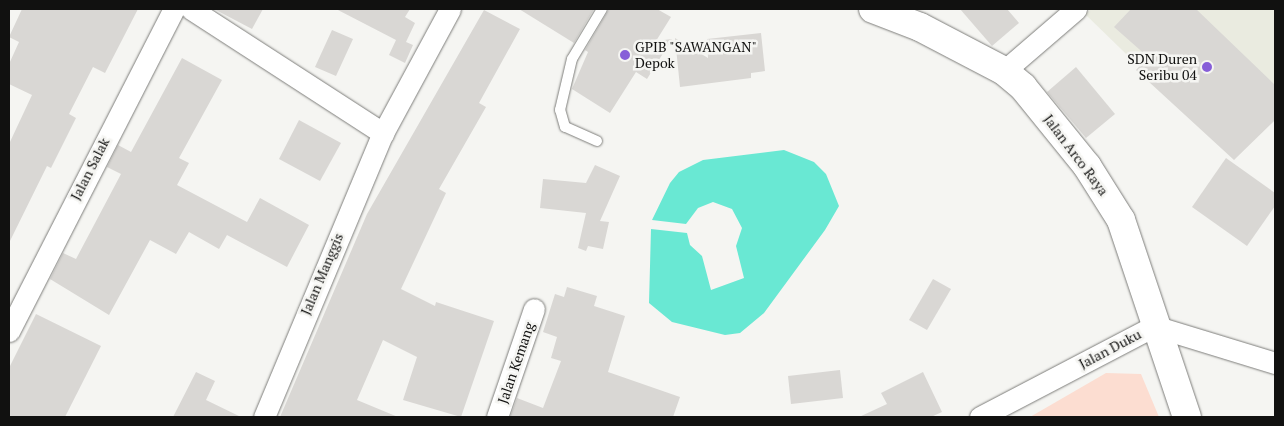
<!DOCTYPE html>
<style>
body{margin:0}
#map{position:relative;width:1284px;height:426px;overflow:hidden;background:#f5f5f2;font-family:"PT Serif",serif}
div>[style]{position:absolute}
.built>*{inset:0;background:#eaebe0}
.green>*{inset:0;background:#fcddd1}
.water>*{inset:0;background:#69e8d3}
.building>*{inset:0;background:#d9d7d4}
.roads{filter:drop-shadow(0 0 1px #7d7d7a) drop-shadow(0 0 1px #7d7d7a)}
.lane>*{height:10px;margin:-5px;padding:0 5px;transform-origin:5px;border-radius:5px;background:#fff}
.street>*{height:21px;margin:-10.5px;padding:0 10.5px;transform-origin:10.5px;border-radius:10.5px;background:#fff}
.secondary>*{height:28px;margin:-14px;padding:0 14px;transform-origin:14px;border-radius:14px;background:#fff}
.dots>*{width:14px;height:14px;translate:-50% -50%;box-sizing:border-box;border:2px solid #f5f5f2;border-radius:50%}
span{translate:-50% -50%;white-space:nowrap;text-align:center;line-height:1.15;-webkit-text-stroke:5px #f5f5f2;paint-order:stroke}
.poi-label{font-size:14px;color:#111110}
.left{translate:0 -50%;text-align:left}
.right{translate:-100% -50%;text-align:right}
.street-label{font-size:14px;color:#111110}
.frame{position:absolute;inset:0;border:10px solid #111110;pointer-events:none}
</style>
<div id="map">
<div class="built">
<i style="clip-path:polygon(1091px 9px,1275px 9px,1275px 120px,1232px 157px,1085px 14px)"></i>
</div>
<div class="green">
<i style="clip-path:polygon(1106px 373px,1141px 374px,1159px 417px,1030px 417px)"></i>
</div>
<div class="water">
<i style="clip-path:polygon(784px 150px,814px 162px,826px 174px,839px 206px,825px 230px,764px 313px,740px 333px,725px 335px,672px 322px,649px 303px,651px 229px,687px 233px,690px 245px,702px 256px,711px 290px,744px 278px,736px 246px,742px 228px,732px 209px,713px 202px,698px 208px,686px 224px,652px 220px,670px 183px,679px 172px,703px 160px)"></i>
</div>
<div class="building">
<i style="clip-path:polygon(22px 9px,138px 9px,105px 73px,93px 67px,69px 114px,76px 118px,51px 168px,47px 166px,9px 243px,9px 144px,32px 95px,9px 84px,9px 64px,19px 42px,9px 37px)"></i>
<i style="clip-path:polygon(214px 9px,263px 9px,252px 29px)"></i>
<i style="clip-path:polygon(336px 9px,410px 9px,405px 17px,415px 23px,406px 42px,413px 45px,405px 63px,389px 55px,396px 40px)"></i>
<i style="clip-path:polygon(519px 9px,594px 9px,574px 43px)"></i>
<i style="clip-path:polygon(609px 9px,657px 9px,671px 17px,656px 41px,672px 39px,647px 79px,636px 72px,610px 113px,572px 89px,588px 52px,585px 50px)"></i>
<i style="clip-path:polygon(960px 9px,1007px 9px,1019px 23px,992px 46px)"></i>
<i style="clip-path:polygon(1131px 9px,1196px 9px,1275px 85px,1275px 120px,1234px 160px,1136px 70px,1148px 57px,1114px 27px)"></i>
<i style="clip-path:polygon(484px 10px,520px 29px,479px 103px,486px 107px,439px 189px,446px 193px,401px 289px,435px 306px,436px 302px,494px 321px,461px 417px,403px 400px,417px 357px,383px 340px,357px 400px,398px 417px,280px 417px,367px 214px)"></i>
<i style="clip-path:polygon(332px 30px,353px 39px,336px 76px,315px 67px)"></i>
<i style="clip-path:polygon(761px 33px,765px 71px,751px 73px,751px 78px,680px 87px,675px 38px,708px 58px,707px 39px)"></i>
<i style="clip-path:polygon(182px 58px,222px 80px,179px 158px,189px 163px,177px 185px,247px 222px,260px 198px,309px 225px,287px 267px,227px 235px,219px 249px,189px 232px,176px 254px,150px 240px,109px 315px,50px 279px,63px 253px,76px 259px,121px 174px,107px 167px,118px 145px,131px 152px)"></i>
<i style="clip-path:polygon(1076px 67px,1115px 114px,1086px 138px,1047px 92px)"></i>
<i style="clip-path:polygon(299px 120px,341px 143px,320px 181px,279px 159px)"></i>
<i style="clip-path:polygon(1226px 158px,1275px 193px,1275px 206px,1247px 246px,1192px 207px)"></i>
<i style="clip-path:polygon(595px 165px,620px 176px,600px 221px,609px 222px,603px 249px,588px 246px,586px 251px,578px 248px,586px 213px,540px 208px,543px 179px,586px 183px)"></i>
<i style="clip-path:polygon(933px 279px,951px 289px,927px 330px,909px 320px)"></i>
<i style="clip-path:polygon(567px 287px,597px 296px,594px 306px,625px 316px,608px 372px,680px 397px,673px 417px,510px 417px,517px 398px,543px 408px,561px 361px,551px 358px,557px 337px,543px 332px,555px 294px,564px 297px)"></i>
<i style="clip-path:polygon(36px 314px,101px 346px,65px 417px,9px 417px,9px 368px)"></i>
<i style="clip-path:polygon(840px 370px,843px 398px,791px 404px,788px 376px)"></i>
<i style="clip-path:polygon(196px 372px,215px 381px,206px 400px,241px 417px,173px 417px)"></i>
<i style="clip-path:polygon(923px 372px,942px 412px,931px 417px,859px 417px,887px 404px,881px 393px)"></i>
</div>
<div class="roads">
<div class="lane">
<i style="left:597px;top:141px;width:35px;rotate:-156deg"></i>
<i style="left:565px;top:127px;width:18px;rotate:-106deg"></i>
<i style="left:560px;top:110px;width:52px;rotate:-76.8deg"></i>
<i style="left:572px;top:59px;width:58px;rotate:-59deg"></i>
</div>
<div class="street">
<i style="left:191px;top:9px;width:229px;rotate:32.9deg"></i>
<i style="left:1004px;top:71px;width:95px;rotate:-40.7deg"></i>
<i style="left:9px;top:331px;width:362px;rotate:-62.9deg"></i>
<i style="left:264px;top:417px;width:308px;rotate:-67.3deg"></i>
<i style="left:383px;top:133px;width:141px;rotate:-61.6deg"></i>
<i style="left:497px;top:417px;width:114px;rotate:-71.1deg"></i>
<i style="left:980px;top:417px;width:196px;rotate:-27.6deg"></i>
<i style="left:1154px;top:326px;width:127px;rotate:17deg"></i>
</div>
<div class="secondary">
<i style="left:873px;top:9px;width:50px;rotate:21deg"></i>
<i style="left:920px;top:27px;width:95px;rotate:27.6deg"></i>
<i style="left:1004px;top:71px;width:25px;rotate:40deg"></i>
<i style="left:1023px;top:87px;width:102px;rotate:51deg"></i>
<i style="left:1087px;top:166px;width:64px;rotate:57.8deg"></i>
<i style="left:1121px;top:220px;width:208px;rotate:71.5deg"></i>
</div>
</div>
<div class="dots">
<i style="left:625px;top:55px;background:#875ed8"></i>
<i style="left:1207px;top:67px;background:#875ed8"></i>
</div>
<div class="poi-label">
<span class="left" style="left:635px;top:55px">GPIB "SAWANGAN"<br>Depok</span>
<span class="right" style="left:1197px;top:67px">SDN Duren<br>Seribu 04</span>
</div>
<div class="street-label">
<span style="left:1076px;top:155px;rotate:53deg">Jalan Arco Raya</span>
<span style="left:90px;top:169px;rotate:-63deg">Jalan Salak</span>
<span style="left:322px;top:274px;rotate:-67deg">Jalan Manggis</span>
<span style="left:1110px;top:349px;rotate:-28deg">Jalan Duku</span>
<span style="left:516px;top:363px;rotate:-71deg">Jalan Kemang</span>
</div>
<div class="frame"></div>
</div>
